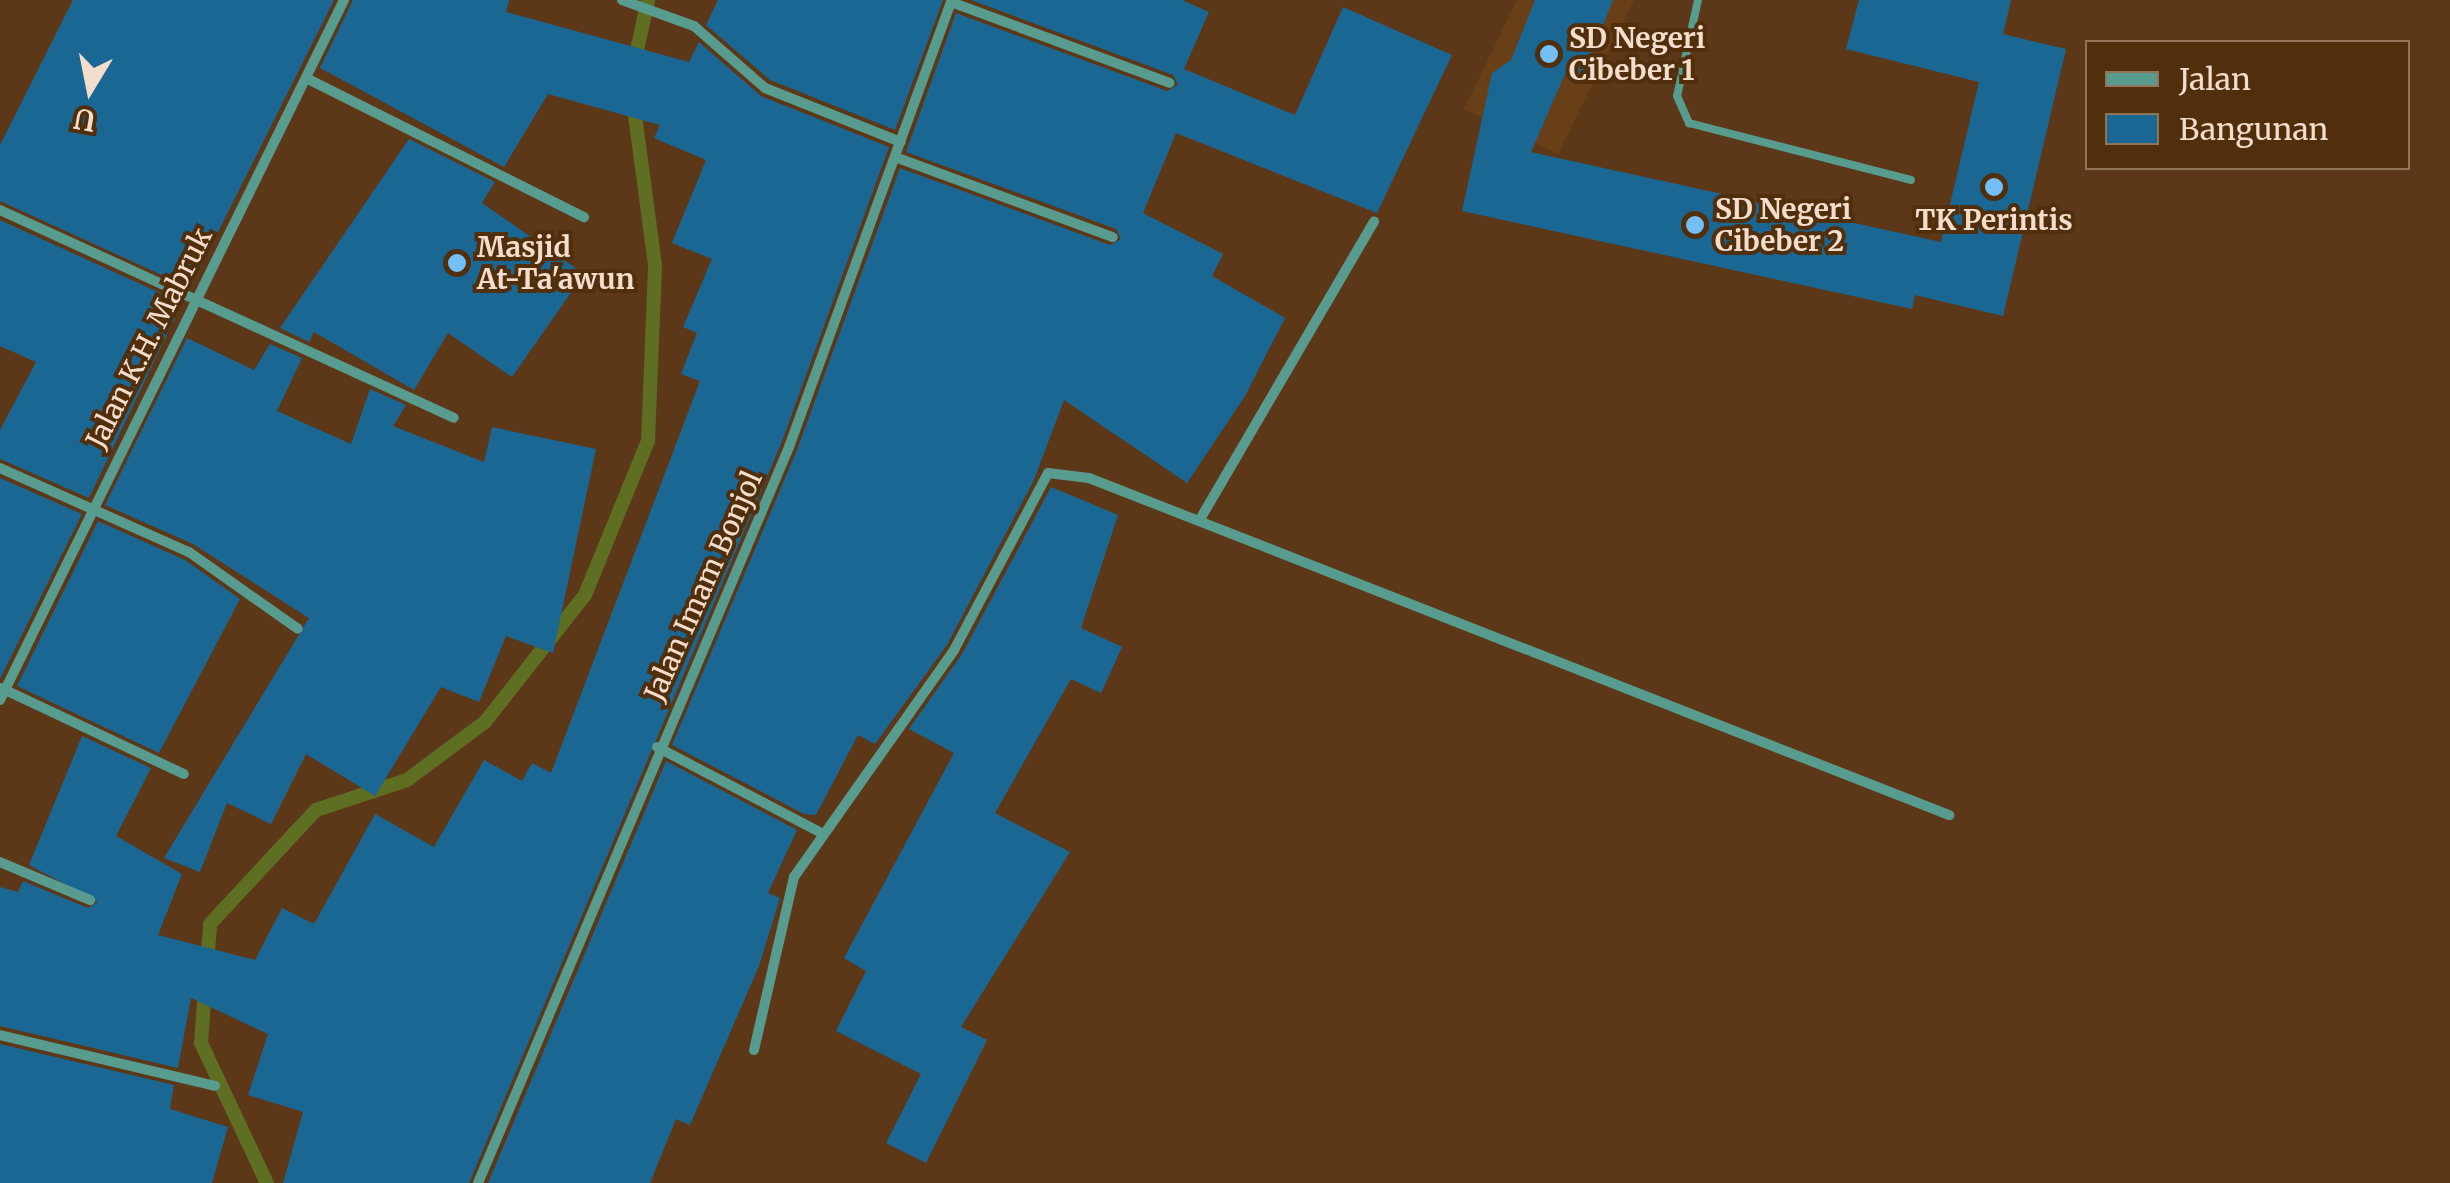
<!DOCTYPE html>
<style>
body{margin:0}
#map{position:relative;width:2450px;height:1183px;overflow:hidden;background:#5c3818;font-family:Merriweather,serif}
div>[style]{position:absolute}
.built>*{inset:0;background:#693f18}
.stream>*{height:14px;margin:-7px;padding:0 7px;transform-origin:7px;border-radius:7px;background:#5e6e22}
.building>*{inset:0;background:#1a6794}
.service>*{height:8px;margin:-4px;padding:0 4px;transform-origin:4px;border-radius:4px;background:#579c8f}
.minor>*{height:10px;margin:-5px;padding:0 5px;transform-origin:5px;border-radius:5px;background:#579c8f}
.dots>*{width:28px;height:28px;translate:-50% -50%;box-sizing:border-box;border:5px solid #512e0c;border-radius:50%}
span{translate:-50% -50%;white-space:nowrap;text-align:center;line-height:1.15;-webkit-text-stroke:8px #512e0c;paint-order:stroke}
.poi-label{font-size:28px;color:#f3ddcc;font-weight:700}
.left{translate:0 -50%;text-align:left}
.street-label{font-size:28px;color:#f3ddcc}
.legend{position:absolute;left:2085px;top:40px;width:325px;height:130px;box-sizing:border-box;background:#512e0c;border:2px solid #927459;margin:0;padding:12px 18px;list-style:none;font-size:30px;color:#f3ddcc}
.legend li{display:flex;align-items:center;gap:20px;height:50px}
.legend b{width:50px;border:2px solid #927459}
.north{position:absolute;left:40px;top:40px;width:100px;height:100px;-webkit-text-stroke:8px #512e0c;paint-order:stroke;rotate:190deg;font-size:28px;font-weight:700;line-height:40px;text-align:center;color:#f3ddcc}
.north::after{content:'';display:block;margin:auto;width:35px;height:45px;background:#f3ddcc;clip-path:polygon(50% 0,100% 100%,50% 72%,0 100%)}
</style>
<div id="map">
<div class="built">
<i style="clip-path:polygon(1517px 0,1634px 0,1558px 154px,1464px 109px)"></i>
</div>
<div class="stream">
<i style="left:634px;top:64px;width:66px;rotate:-77.7deg"></i>
<i style="left:207px;top:962px;width:38px;rotate:-85deg"></i>
<i style="left:210px;top:924px;width:156px;rotate:-47.1deg"></i>
<i style="left:316px;top:810px;width:96px;rotate:-18.2deg"></i>
<i style="left:407px;top:780px;width:97px;rotate:-36.6deg"></i>
<i style="left:485px;top:722px;width:162px;rotate:-51.8deg"></i>
<i style="left:585px;top:595px;width:166px;rotate:-67.8deg"></i>
<i style="left:648px;top:441px;width:176px;rotate:-87.7deg"></i>
<i style="left:655px;top:265px;width:166px;rotate:-97.6deg"></i>
<i style="left:205px;top:989px;width:54px;rotate:94.2deg"></i>
<i style="left:201px;top:1043px;width:155px;rotate:64.8deg"></i>
</div>
<div class="building">
<i style="clip-path:polygon(73px 0,334px 0,190px 288px,0 201px,0 145px)"></i>
<i style="clip-path:polygon(353px 0,509px 0,506px 12px,689px 62px,699px 42px,761px 96px,889px 147px,781px 444px,469px 1183px,283px 1183px,303px 1112px,248px 1095px,268px 1034px,191px 998px,178px 1068px,0 1026px,0 887px,18px 892px,23px 881px,88px 908px,98px 902px,29px 865px,82px 736px,151px 768px,116px 836px,182px 874px,158px 935px,255px 960px,282px 908px,314px 924px,375px 814px,434px 847px,484px 760px,522px 781px,532px 763px,551px 773px,700px 381px,681px 374px,697px 333px,683px 327px,712px 259px,672px 243px,706px 160px,654px 138px,660px 125px,548px 94px,504px 167px,320px 68px)"></i>
<i style="clip-path:polygon(718px 0,943px 0,895px 130px,770px 80px,706px 25px)"></i>
<i style="clip-path:polygon(971px 0,1182px 0,1209px 12px,1184px 69px,1295px 115px,1343px 7px,1452px 55px,1377px 213px,1176px 133px,1143px 213px,1223px 254px,1212px 276px,1285px 318px,1245px 396px,1187px 483px,1064px 400px,1034px 480px,947px 645px,875px 744px,858px 735px,816px 815px,804px 814px,672px 745px,797px 450px,900px 168px,1110px 245px,1121px 239px,1116px 229px,906px 152px,956px 13px,1167px 91px,1178px 85px,1173px 75px)"></i>
<i style="clip-path:polygon(1535px 0,1613px 0,1581px 80px,1565px 74px,1531px 152px,1941px 242px,1979px 82px,1846px 49px,1859px 0,2011px 0,2003px 34px,2066px 49px,2003px 316px,1915px 295px,1912px 309px,1462px 211px,1492px 73px,1511px 60px)"></i>
<i style="clip-path:polygon(409px 139px,495px 182px,482px 203px,584px 274px,512px 377px,448px 333px,414px 390px,314px 332px,309px 342px,280px 328px)"></i>
<i style="clip-path:polygon(0 220px,182px 303px,89px 498px,0 459px,0 430px,36px 362px,0 346px)"></i>
<i style="clip-path:polygon(187px 338px,254px 370px,270px 344px,302px 358px,277px 411px,351px 444px,370px 389px,406px 405px,393px 426px,484px 462px,492px 427px,596px 449px,553px 653px,506px 636px,479px 702px,441px 687px,375px 796px,306px 754px,271px 824px,227px 803px,200px 872px,164px 858px,309px 618px,193px 544px,105px 505px)"></i>
<i style="clip-path:polygon(0 478px,82px 514px,0 679px)"></i>
<i style="clip-path:polygon(1051px 487px,1118px 515px,1081px 628px,1122px 647px,1101px 693px,1071px 679px,995px 813px,1070px 852px,961px 1027px,987px 1040px,926px 1163px,886px 1143px,921px 1074px,836px 1031px,866px 971px,844px 958px,954px 753px,909px 729px,962px 654px)"></i>
<i style="clip-path:polygon(98px 521px,185px 560px,240px 599px,159px 753px,17px 686px)"></i>
<i style="clip-path:polygon(666px 761px,797px 830px,768px 893px,780px 898px,759px 966px,690px 1125px,676px 1119px,650px 1183px,488px 1183px)"></i>
<i style="clip-path:polygon(0 1044px,174px 1085px,170px 1109px,228px 1127px,212px 1183px,0 1183px)"></i>
</div>
<div class="service">
<i style="left:1698px;top:0;width:98px;rotate:102.3deg"></i>
<i style="left:1677px;top:96px;width:30px;rotate:66deg"></i>
<i style="left:1689px;top:123px;width:229px;rotate:14.4deg"></i>
</div>
<div class="minor">
<i style="left:622px;top:0;width:77px;rotate:19.9deg"></i>
<i style="left:694px;top:26px;width:94px;rotate:41.1deg"></i>
<i style="left:765px;top:88px;width:146px;rotate:21.7deg"></i>
<i style="left:951px;top:2px;width:233px;rotate:20.3deg"></i>
<i style="left:306px;top:78px;width:311px;rotate:26.6deg"></i>
<i style="left:895px;top:157px;width:232px;rotate:20.2deg"></i>
<i style="left:0;top:210px;width:499px;rotate:24.6deg"></i>
<i style="left:0;top:468px;width:207px;rotate:24deg"></i>
<i style="left:189px;top:552px;width:133px;rotate:35.2deg"></i>
<i style="left:1199px;top:521px;width:347px;rotate:-59.7deg"></i>
<i style="left:1px;top:688px;width:202px;rotate:25.2deg"></i>
<i style="left:0;top:700px;width:780px;rotate:-63.83deg"></i>
<i style="left:657px;top:747px;width:182px;rotate:27.6deg"></i>
<i style="left:0;top:862px;width:98px;rotate:22.9deg"></i>
<i style="left:0;top:1035px;width:221px;rotate:13.3deg"></i>
<i style="left:754px;top:1050px;width:178px;rotate:-77deg"></i>
<i style="left:794px;top:877px;width:278px;rotate:-54.8deg"></i>
<i style="left:954px;top:650px;width:200px;rotate:-62deg"></i>
<i style="left:1048px;top:473px;width:41px;rotate:7deg"></i>
<i style="left:1089px;top:478px;width:924px;rotate:21.4deg"></i>
<i style="left:478px;top:1183px;width:799px;rotate:-67.09deg"></i>
<i style="left:789px;top:447px;width:476px;rotate:-70deg"></i>
</div>
<div class="dots">
<i style="left:1549px;top:54px;background:#74c0f6"></i>
<i style="left:1994px;top:187px;background:#74c0f6"></i>
<i style="left:1695px;top:225px;background:#74c0f6"></i>
<i style="left:457px;top:263px;background:#74c0f6"></i>
</div>
<div class="poi-label">
<span class="left" style="left:1569px;top:54px">SD Negeri<br>Cibeber 1</span>
<span class="left" style="left:1715px;top:225px">SD Negeri<br>Cibeber 2</span>
<span style="left:1994px;top:220px">TK Perintis</span>
<span class="left" style="left:477px;top:263px">Masjid<br>At-Ta'awun</span>
</div>
<div class="street-label">
<span style="left:149px;top:338px;rotate:-63deg">Jalan K.H. Mabruk</span>
<span style="left:703px;top:586px;rotate:-66deg">Jalan Imam Bonjol</span>
</div>
<ul class="legend">
<li><b style="height:12px;background:#579c8f"></b>Jalan</li>
<li><b style="height:28px;background:#1a6794"></b>Bangunan</li>
</ul>
<div class="north">U</div>
</div>
